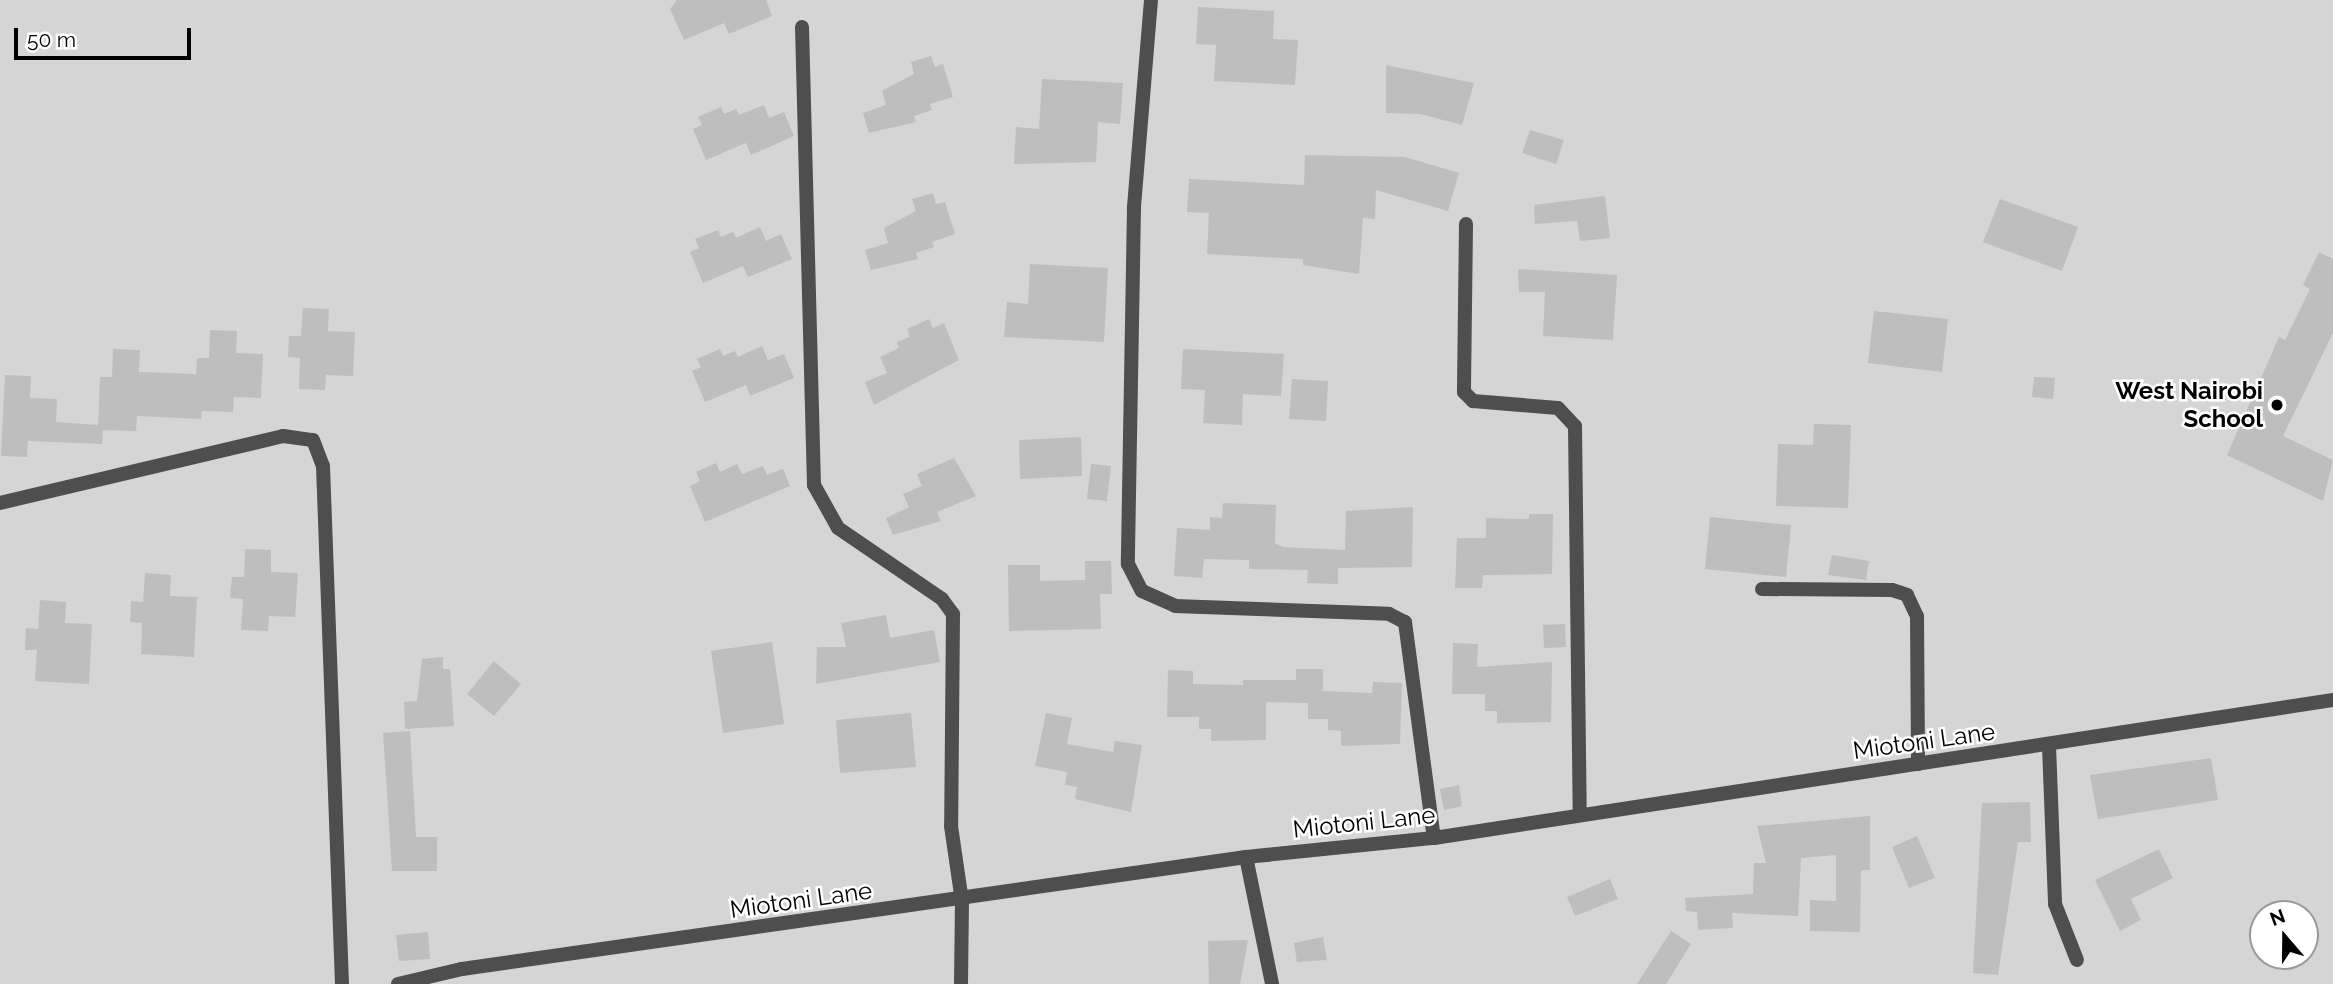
<!DOCTYPE html>
<style>
body{margin:0}
#map{position:relative;width:2333px;height:984px;overflow:hidden;background:#fff;font-family:Raleway,sans-serif}
div>[style]{position:absolute}
.green>*{inset:0;background:#d5d5d5}
.building>*{inset:0;background:#bebebe}
.minor>*{height:14px;margin:-7px;padding:0 7px;transform-origin:7px;border-radius:7px;background:#4e4e4e}
.dots>*{width:19px;height:19px;translate:-50% -50%;box-sizing:border-box;border:4px solid #fff;border-radius:50%}
span{translate:-50% -50%;white-space:nowrap;text-align:center;line-height:1.15;-webkit-text-stroke:5px #fff;paint-order:stroke}
.poi-label{font-size:24px;color:#000;font-weight:700}
.right{translate:-100% -50%;text-align:right}
.street-label{font-size:24px;color:#000}
.north{position:absolute;left:2249px;top:900px;width:70px;height:70px;box-sizing:border-box;background:#fff;border:2px solid #999;border-radius:50%;rotate:340deg;font-size:19px;font-weight:700;line-height:28px;text-align:center;color:#000}
.north::after{content:'';display:block;margin:auto;width:24px;height:32px;background:#000;clip-path:polygon(50% 0,100% 100%,50% 72%,0 100%)}
.scale{position:absolute;left:14px;top:28px;width:177px;height:32px;box-sizing:border-box;border:4px solid #000;border-top:0;padding-left:9px;font-size:21px;line-height:24px;white-space:nowrap;color:#000;-webkit-text-stroke:5px #fff;paint-order:stroke}
</style>
<div id="map">
<div class="green">
<i style="clip-path:polygon(evenodd,0 0,2333px 0,2333px 984px,0 984px,0 0,2263px 914px,2305px 914px,2305px 956px,2263px 956px,2263px 914px)"></i>
</div>
<div class="building">
<i style="clip-path:polygon(677px 0,766px 0,772px 16px,729px 34px,724px 23px,684px 40px,670px 9px)"></i>
<i style="clip-path:polygon(1198px 7px,1274px 11px,1273px 39px,1298px 40px,1295px 85px,1214px 81px,1216px 45px,1196px 44px)"></i>
<i style="clip-path:polygon(931px 56px,935px 67px,943px 64px,953px 97px,930px 104px,932px 110px,914px 116px,916px 122px,869px 133px,863px 113px,886px 105px,882px 91px,914px 74px,911px 62px)"></i>
<i style="clip-path:polygon(1386px 65px,1474px 83px,1462px 125px,1420px 114px,1386px 113px)"></i>
<i style="clip-path:polygon(1042px 79px,1123px 83px,1120px 124px,1098px 122px,1096px 162px,1014px 164px,1016px 127px,1039px 129px)"></i>
<i style="clip-path:polygon(764px 105px,769px 118px,784px 112px,794px 136px,751px 155px,746px 143px,706px 160px,693px 129px,702px 125px,698px 117px,721px 107px,724px 114px,736px 109px,739px 115px)"></i>
<i style="clip-path:polygon(1530px 130px,1564px 140px,1556px 164px,1522px 153px)"></i>
<i style="clip-path:polygon(1305px 155px,1405px 157px,1459px 173px,1448px 211px,1376px 190px,1375px 219px,1363px 218px,1359px 274px,1303px 265px,1303px 259px,1207px 254px,1209px 213px,1187px 212px,1189px 179px,1304px 185px)"></i>
<i style="clip-path:polygon(933px 193px,936px 204px,945px 202px,955px 234px,932px 242px,934px 247px,916px 253px,918px 259px,871px 270px,865px 250px,888px 243px,884px 228px,916px 211px,912px 199px)"></i>
<i style="clip-path:polygon(1605px 196px,1610px 238px,1580px 241px,1577px 221px,1535px 224px,1534px 205px)"></i>
<i style="clip-path:polygon(2000px 199px,2078px 227px,2062px 271px,1983px 242px)"></i>
<i style="clip-path:polygon(760px 227px,766px 241px,781px 234px,792px 259px,748px 277px,743px 266px,703px 283px,690px 252px,699px 248px,695px 239px,718px 230px,721px 237px,733px 232px,736px 238px)"></i>
<i style="clip-path:polygon(2319px 252px,2333px 259px,2333px 333px,2283px 436px,2333px 460px,2323px 501px,2227px 455px,2279px 337px,2285px 340px,2310px 289px,2303px 285px)"></i>
<i style="clip-path:polygon(1030px 264px,1108px 268px,1104px 342px,1004px 337px,1007px 302px,1028px 304px)"></i>
<i style="clip-path:polygon(1518px 269px,1617px 275px,1613px 340px,1543px 336px,1545px 292px,1519px 292px)"></i>
<i style="clip-path:polygon(303px 308px,329px 309px,328px 331px,355px 332px,353px 376px,326px 375px,325px 390px,299px 389px,300px 358px,288px 357px,289px 336px,301px 336px)"></i>
<i style="clip-path:polygon(1874px 311px,1948px 319px,1942px 372px,1868px 363px)"></i>
<i style="clip-path:polygon(929px 319px,933px 328px,944px 323px,959px 360px,874px 405px,865px 382px,887px 373px,880px 357px,899px 348px,897px 342px,910px 337px,907px 329px)"></i>
<i style="clip-path:polygon(210px 330px,237px 331px,236px 353px,263px 354px,261px 398px,234px 397px,233px 412px,202px 411px,201px 419px,137px 416px,136px 431px,103px 430px,102px 444px,28px 441px,27px 457px,1px 456px,5px 375px,31px 376px,30px 398px,57px 399px,56px 422px,98px 425px,100px 377px,112px 377px,113px 349px,140px 350px,139px 372px,196px 374px,197px 358px,209px 358px)"></i>
<i style="clip-path:polygon(762px 346px,768px 360px,784px 354px,794px 378px,750px 396px,746px 385px,705px 402px,692px 371px,701px 367px,697px 359px,720px 349px,723px 356px,735px 351px,738px 357px)"></i>
<i style="clip-path:polygon(1183px 349px,1284px 354px,1281px 396px,1243px 394px,1242px 425px,1203px 423px,1205px 390px,1181px 389px)"></i>
<i style="clip-path:polygon(2034px 377px,2055px 378px,2053px 399px,2032px 397px)"></i>
<i style="clip-path:polygon(1292px 379px,1328px 381px,1326px 421px,1289px 419px)"></i>
<i style="clip-path:polygon(1814px 424px,1851px 425px,1848px 508px,1776px 506px,1778px 444px,1813px 445px)"></i>
<i style="clip-path:polygon(1081px 437px,1082px 476px,1020px 479px,1019px 440px)"></i>
<i style="clip-path:polygon(954px 458px,976px 496px,937px 512px,941px 521px,893px 535px,886px 518px,909px 507px,903px 494px,922px 486px,917px 474px)"></i>
<i style="clip-path:polygon(716px 463px,720px 472px,737px 464px,742px 474px,763px 466px,767px 475px,783px 469px,790px 486px,705px 522px,690px 486px,700px 481px,696px 472px)"></i>
<i style="clip-path:polygon(1091px 464px,1111px 466px,1107px 501px,1087px 499px)"></i>
<i style="clip-path:polygon(1223px 503px,1276px 505px,1275px 543px,1283px 547px,1345px 550px,1346px 511px,1413px 507px,1412px 567px,1338px 568px,1338px 584px,1307px 583px,1308px 570px,1249px 569px,1249px 560px,1204px 559px,1202px 578px,1174px 576px,1177px 528px,1210px 530px,1210px 517px,1222px 518px)"></i>
<i style="clip-path:polygon(1529px 514px,1553px 514px,1552px 574px,1483px 575px,1482px 588px,1455px 588px,1457px 538px,1486px 538px,1486px 518px,1529px 519px)"></i>
<i style="clip-path:polygon(1710px 517px,1791px 525px,1786px 577px,1705px 569px)"></i>
<i style="clip-path:polygon(245px 549px,271px 550px,271px 572px,298px 573px,295px 617px,269px 616px,268px 631px,241px 630px,243px 599px,230px 598px,232px 577px,244px 577px)"></i>
<i style="clip-path:polygon(1832px 555px,1869px 561px,1866px 580px,1828px 575px)"></i>
<i style="clip-path:polygon(1085px 561px,1111px 561px,1112px 594px,1100px 594px,1101px 629px,1009px 631px,1008px 565px,1040px 565px,1040px 581px,1085px 580px)"></i>
<i style="clip-path:polygon(145px 573px,171px 575px,170px 596px,197px 597px,194px 657px,141px 654px,142px 623px,130px 622px,131px 601px,143px 602px)"></i>
<i style="clip-path:polygon(40px 600px,66px 602px,65px 623px,92px 624px,89px 684px,35px 681px,37px 650px,25px 650px,26px 628px,38px 629px)"></i>
<i style="clip-path:polygon(886px 615px,890px 638px,934px 630px,940px 662px,816px 684px,817px 647px,846px 647px,841px 623px)"></i>
<i style="clip-path:polygon(1565px 624px,1566px 647px,1544px 648px,1543px 625px)"></i>
<i style="clip-path:polygon(772px 642px,784px 724px,723px 733px,711px 651px)"></i>
<i style="clip-path:polygon(1453px 643px,1478px 644px,1477px 667px,1552px 662px,1551px 722px,1497px 723px,1497px 711px,1485px 711px,1485px 694px,1452px 694px)"></i>
<i style="clip-path:polygon(443px 657px,443px 669px,450px 669px,454px 726px,405px 729px,404px 702px,417px 701px,422px 659px)"></i>
<i style="clip-path:polygon(494px 661px,521px 684px,494px 716px,467px 694px)"></i>
<i style="clip-path:polygon(1296px 669px,1323px 669px,1323px 691px,1372px 693px,1373px 682px,1402px 683px,1400px 744px,1341px 746px,1341px 731px,1328px 730px,1328px 719px,1308px 719px,1308px 703px,1266px 702px,1266px 740px,1211px 741px,1211px 729px,1199px 729px,1199px 717px,1167px 717px,1168px 670px,1193px 671px,1193px 684px,1243px 685px,1243px 680px,1296px 680px)"></i>
<i style="clip-path:polygon(911px 713px,916px 767px,840px 773px,836px 720px)"></i>
<i style="clip-path:polygon(1046px 713px,1072px 718px,1067px 744px,1113px 752px,1115px 741px,1142px 745px,1131px 812px,1075px 799px,1077px 787px,1065px 785px,1067px 772px,1035px 766px)"></i>
<i style="clip-path:polygon(410px 731px,416px 837px,437px 837px,437px 871px,392px 871px,383px 733px)"></i>
<i style="clip-path:polygon(2211px 758px,2218px 800px,2098px 819px,2090px 775px)"></i>
<i style="clip-path:polygon(1459px 785px,1462px 806px,1444px 810px,1440px 789px)"></i>
<i style="clip-path:polygon(2030px 802px,2031px 842px,2018px 842px,1998px 975px,1973px 973px,1982px 803px)"></i>
<i style="clip-path:polygon(1870px 816px,1870px 870px,1861px 870px,1860px 932px,1810px 931px,1810px 900px,1836px 901px,1836px 855px,1801px 858px,1798px 916px,1732px 913px,1733px 928px,1698px 930px,1697px 912px,1686px 911px,1685px 898px,1753px 894px,1754px 863px,1766px 863px,1757px 826px)"></i>
<i style="clip-path:polygon(1917px 836px,1935px 878px,1909px 888px,1892px 847px)"></i>
<i style="clip-path:polygon(2159px 849px,2173px 878px,2131px 899px,2141px 920px,2120px 931px,2095px 880px)"></i>
<i style="clip-path:polygon(1610px 879px,1618px 899px,1575px 916px,1567px 897px)"></i>
<i style="clip-path:polygon(1671px 931px,1691px 944px,1666px 984px,1637px 984px)"></i>
<i style="clip-path:polygon(428px 932px,430px 959px,399px 961px,396px 935px)"></i>
<i style="clip-path:polygon(1323px 937px,1327px 960px,1297px 962px,1294px 943px)"></i>
<i style="clip-path:polygon(1248px 940px,1240px 984px,1209px 984px,1208px 941px)"></i>
</div>
<div class="minor">
<i style="left:1151px;top:0;width:209px;rotate:94.7deg"></i>
<i style="left:1134px;top:208px;width:356px;rotate:91deg"></i>
<i style="left:1128px;top:564px;width:30px;rotate:63deg"></i>
<i style="left:1142px;top:591px;width:36px;rotate:24deg"></i>
<i style="left:1175px;top:606px;width:214px;rotate:2.1deg"></i>
<i style="left:1389px;top:614px;width:18px;rotate:27deg"></i>
<i style="left:1405px;top:622px;width:218px;rotate:82.4deg"></i>
<i style="left:802px;top:27px;width:458px;rotate:88.5deg"></i>
<i style="left:814px;top:485px;width:49px;rotate:60.8deg"></i>
<i style="left:838px;top:528px;width:126px;rotate:34.3deg"></i>
<i style="left:942px;top:599px;width:19px;rotate:54deg"></i>
<i style="left:953px;top:614px;width:212px;rotate:90.5deg"></i>
<i style="left:951px;top:826px;width:76px;rotate:81.7deg"></i>
<i style="left:962px;top:901px;width:83px;rotate:90.7deg"></i>
<i style="left:1466px;top:224px;width:168px;rotate:90.7deg"></i>
<i style="left:1464px;top:392px;width:13px;rotate:45deg"></i>
<i style="left:1473px;top:401px;width:85px;rotate:4.7deg"></i>
<i style="left:1558px;top:408px;width:25px;rotate:47deg"></i>
<i style="left:1575px;top:426px;width:389px;rotate:89.3deg"></i>
<i style="left:0;top:503px;width:291px;rotate:-13.3deg"></i>
<i style="left:283px;top:436px;width:30px;rotate:8deg"></i>
<i style="left:313px;top:440px;width:28px;rotate:69deg"></i>
<i style="left:323px;top:466px;width:518px;rotate:87.9deg"></i>
<i style="left:1762px;top:589px;width:130px;rotate:0.4deg"></i>
<i style="left:1892px;top:590px;width:16px;rotate:18deg"></i>
<i style="left:1907px;top:595px;width:23px;rotate:65deg"></i>
<i style="left:1917px;top:616px;width:148px;rotate:89.6deg"></i>
<i style="left:2049px;top:746px;width:158px;rotate:87.8deg"></i>
<i style="left:2055px;top:904px;width:60px;rotate:68.6deg"></i>
<i style="left:1246px;top:857px;width:130px;rotate:78.4deg"></i>
<i style="left:398px;top:984px;width:66px;rotate:-13.2deg"></i>
<i style="left:462px;top:969px;width:792px;rotate:-8.13deg"></i>
<i style="left:1246px;top:857px;width:189px;rotate:-5.8deg"></i>
<i style="left:1434px;top:838px;width:910px;rotate:-8.73deg"></i>
</div>
<div class="dots">
<i style="left:2277px;top:405px;background:#000"></i>
</div>
<div class="poi-label">
<span class="right" style="left:2263px;top:405px">West Nairobi<br>School</span>
</div>
<div class="street-label">
<span style="left:1924px;top:741px;rotate:-8deg">Miotoni Lane</span>
<span style="left:1364px;top:822px;rotate:-6deg">Miotoni Lane</span>
<span style="left:801px;top:900px;rotate:-8deg">Miotoni Lane</span>
</div>
<div class="north">N</div>
<div class="scale">50 m</div>
</div>
